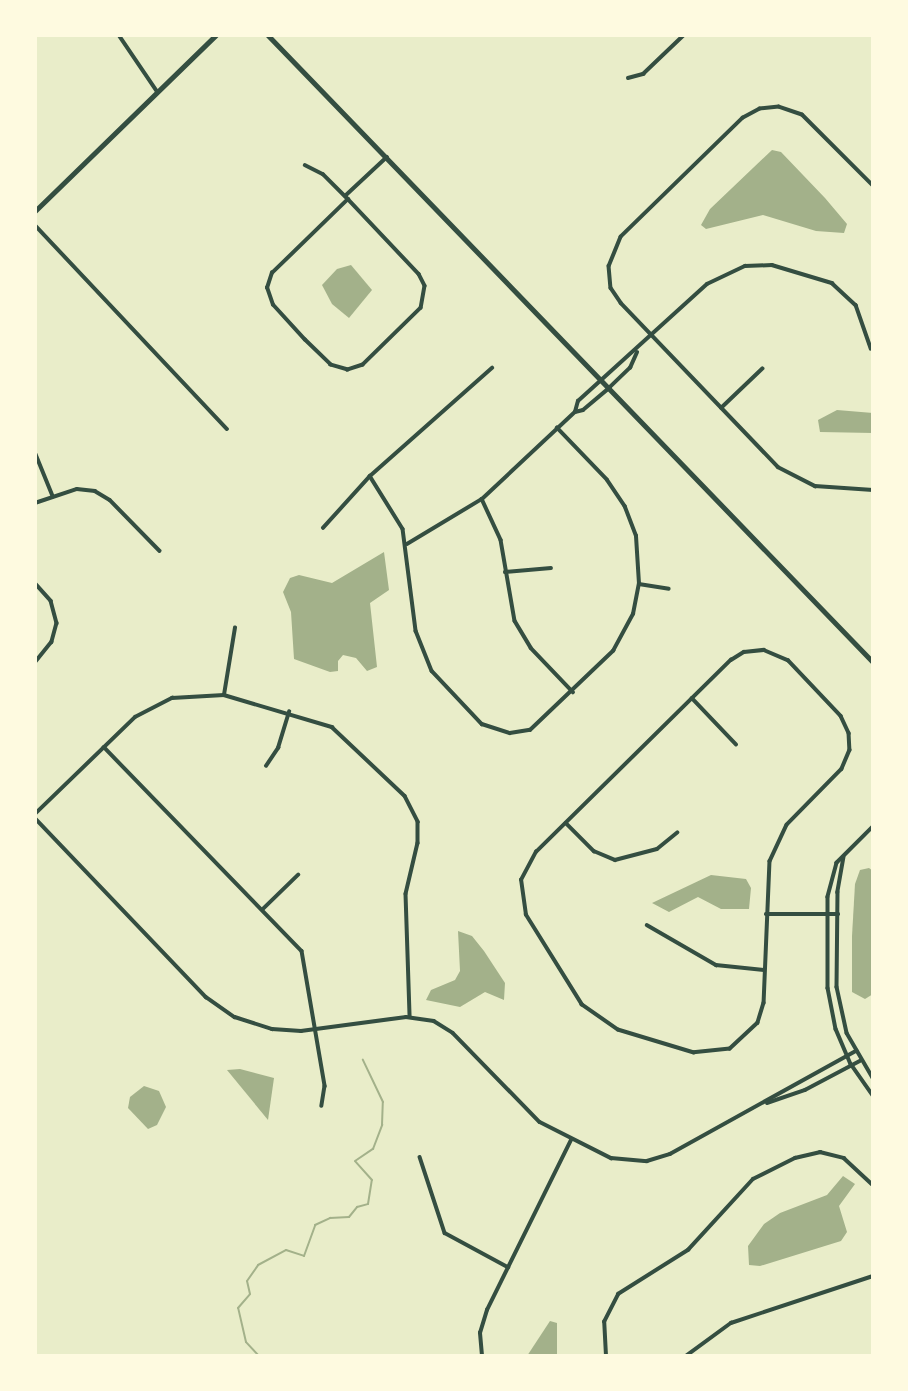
<!DOCTYPE html>
<style>
body{margin:0}
#map{position:relative;width:908px;height:1391px;overflow:hidden;background:#e9edc9;font-family:Signika,sans-serif}
div>[style]{position:absolute}
.water>*{inset:0;background:#a3b18a}
.stream>*{height:2px;margin:-1px;padding:0 1px;transform-origin:1px;border-radius:1px;background:#a3b18a}
.minor>*{height:3.5px;margin:-1.75px;padding:0 1.75px;transform-origin:1.75px;border-radius:1.75px;background:#344e41}
.tertiary>*{height:4.5px;margin:-2.25px;padding:0 2.25px;transform-origin:2.25px;border-radius:2.25px;background:#344e41}
span{translate:-50% -50%;white-space:nowrap;text-align:center;line-height:1.15;-webkit-text-stroke:7px #fefae0;paint-order:stroke}
.frame{position:absolute;inset:0;border:37px solid #fefae0;pointer-events:none}
</style>
<div id="map">
<div class="water">
<i style="clip-path:polygon(772px 150px,781px 152px,825px 198px,847px 224px,844px 233px,816px 231px,763px 215px,706px 229px,701px 225px,710px 209px)"></i>
<i style="clip-path:polygon(351px 265px,372px 290px,349px 318px,332px 304px,322px 285px,337px 269px)"></i>
<i style="clip-path:polygon(837px 410px,873px 413px,873px 433px,820px 432px,818px 420px)"></i>
<i style="clip-path:polygon(384px 552px,389px 590px,370px 603px,377px 667px,367px 671px,356px 658px,343px 655px,338px 661px,338px 671px,330px 672px,294px 659px,291px 612px,283px 592px,290px 578px,299px 575px,332px 583px)"></i>
<i style="clip-path:polygon(869px 868px,873px 871px,873px 994px,865px 999px,852px 992px,852px 936px,855px 884px,860px 870px)"></i>
<i style="clip-path:polygon(711px 875px,746px 879px,751px 888px,749px 909px,721px 909px,698px 897px,669px 912px,652px 903px)"></i>
<i style="clip-path:polygon(458px 931px,472px 936px,484px 951px,505px 983px,504px 1000px,485px 992px,460px 1007px,426px 1000px,431px 990px,455px 980px,460px 971px)"></i>
<i style="clip-path:polygon(240px 1069px,274px 1078px,268px 1120px,227px 1070px)"></i>
<i style="clip-path:polygon(144px 1086px,159px 1091px,166px 1107px,157px 1125px,148px 1129px,128px 1108px,130px 1097px)"></i>
<i style="clip-path:polygon(843px 1176px,855px 1184px,839px 1206px,847px 1232px,841px 1241px,760px 1266px,749px 1265px,748px 1246px,764px 1224px,780px 1213px,827px 1195px)"></i>
<i style="clip-path:polygon(550px 1321px,557px 1323px,557px 1356px,527px 1356px)"></i>
</div>
<div class="stream">
<i style="left:259px;top:1356px;width:19px;rotate:-133deg"></i>
<i style="left:246px;top:1342px;width:35px;rotate:-103deg"></i>
<i style="left:238px;top:1308px;width:18px;rotate:-49deg"></i>
<i style="left:250px;top:1294px;width:13px;rotate:-103deg"></i>
<i style="left:247px;top:1281px;width:19px;rotate:-55deg"></i>
<i style="left:258px;top:1265px;width:32px;rotate:-28deg"></i>
<i style="left:286px;top:1250px;width:19px;rotate:18deg"></i>
<i style="left:304px;top:1256px;width:33px;rotate:-70deg"></i>
<i style="left:315px;top:1225px;width:17px;rotate:-25deg"></i>
<i style="left:330px;top:1218px;width:19px;rotate:-3deg"></i>
<i style="left:349px;top:1217px;width:13px;rotate:-51deg"></i>
<i style="left:357px;top:1207px;width:11px;rotate:-15deg"></i>
<i style="left:368px;top:1204px;width:24px;rotate:-81deg"></i>
<i style="left:372px;top:1180px;width:25px;rotate:-132deg"></i>
<i style="left:355px;top:1161px;width:22px;rotate:-34deg"></i>
<i style="left:373px;top:1149px;width:26px;rotate:-69deg"></i>
<i style="left:382px;top:1125px;width:23px;rotate:-88deg"></i>
<i style="left:383px;top:1102px;width:47px;rotate:-115.5deg"></i>
</div>
<div class="minor">
<i style="left:119px;top:35px;width:68px;rotate:55.8deg"></i>
<i style="left:628px;top:78px;width:16px;rotate:-15deg"></i>
<i style="left:643px;top:74px;width:57px;rotate:-43.6deg"></i>
<i style="left:305px;top:165px;width:20px;rotate:27deg"></i>
<i style="left:323px;top:174px;width:35px;rotate:45deg"></i>
<i style="left:348px;top:199px;width:103px;rotate:46.6deg"></i>
<i style="left:419px;top:274px;width:13px;rotate:63deg"></i>
<i style="left:425px;top:286px;width:22px;rotate:100deg"></i>
<i style="left:421px;top:308px;width:81px;rotate:135.5deg"></i>
<i style="left:363px;top:365px;width:16px;rotate:162deg"></i>
<i style="left:348px;top:370px;width:18px;rotate:-164deg"></i>
<i style="left:331px;top:365px;width:36px;rotate:-136deg"></i>
<i style="left:305px;top:340px;width:47px;rotate:-132.4deg"></i>
<i style="left:273px;top:305px;width:18px;rotate:-109deg"></i>
<i style="left:267px;top:288px;width:16px;rotate:-72deg"></i>
<i style="left:272px;top:273px;width:106px;rotate:-44.2deg"></i>
<i style="left:873px;top:186px;width:100px;rotate:-135deg"></i>
<i style="left:802px;top:115px;width:24px;rotate:-161deg"></i>
<i style="left:779px;top:107px;width:19px;rotate:174deg"></i>
<i style="left:760px;top:109px;width:19px;rotate:152deg"></i>
<i style="left:743px;top:118px;width:170px;rotate:135.7deg"></i>
<i style="left:621px;top:237px;width:31px;rotate:112deg"></i>
<i style="left:609px;top:266px;width:22px;rotate:85deg"></i>
<i style="left:611px;top:288px;width:18px;rotate:56deg"></i>
<i style="left:621px;top:303px;width:227px;rotate:46.2deg"></i>
<i style="left:778px;top:467px;width:42px;rotate:27.2deg"></i>
<i style="left:815px;top:486px;width:58px;rotate:3.9deg"></i>
<i style="left:345px;top:196px;width:57px;rotate:-42.9deg"></i>
<i style="left:35px;top:225px;width:280px;rotate:46.7deg"></i>
<i style="left:721px;top:408px;width:57px;rotate:-43.6deg"></i>
<i style="left:575px;top:412px;width:11px;rotate:-75deg"></i>
<i style="left:578px;top:401px;width:174px;rotate:-42.2deg"></i>
<i style="left:707px;top:284px;width:42px;rotate:-25.3deg"></i>
<i style="left:745px;top:266px;width:27px;rotate:-2deg"></i>
<i style="left:772px;top:265px;width:63px;rotate:16.7deg"></i>
<i style="left:832px;top:283px;width:33px;rotate:43deg"></i>
<i style="left:856px;top:305px;width:46px;rotate:70.8deg"></i>
<i style="left:35px;top:452px;width:48px;rotate:67.8deg"></i>
<i style="left:370px;top:476px;width:62px;rotate:58.1deg"></i>
<i style="left:403px;top:529px;width:103px;rotate:82.7deg"></i>
<i style="left:416px;top:631px;width:43px;rotate:68.2deg"></i>
<i style="left:432px;top:671px;width:73px;rotate:46.7deg"></i>
<i style="left:482px;top:724px;width:29px;rotate:18deg"></i>
<i style="left:510px;top:733px;width:20px;rotate:-9deg"></i>
<i style="left:530px;top:730px;width:115px;rotate:-43.6deg"></i>
<i style="left:613px;top:651px;width:42px;rotate:-61.6deg"></i>
<i style="left:633px;top:614px;width:31px;rotate:-79deg"></i>
<i style="left:639px;top:584px;width:48px;rotate:-93.6deg"></i>
<i style="left:636px;top:536px;width:31px;rotate:-111deg"></i>
<i style="left:625px;top:507px;width:32px;rotate:-124deg"></i>
<i style="left:607px;top:480px;width:72px;rotate:-133.9deg"></i>
<i style="left:482px;top:499px;width:45px;rotate:65.1deg"></i>
<i style="left:501px;top:540px;width:82px;rotate:80.2deg"></i>
<i style="left:515px;top:621px;width:31px;rotate:59deg"></i>
<i style="left:531px;top:648px;width:61px;rotate:46.3deg"></i>
<i style="left:35px;top:503px;width:44px;rotate:-18.4deg"></i>
<i style="left:77px;top:489px;width:18px;rotate:6deg"></i>
<i style="left:95px;top:491px;width:17px;rotate:31deg"></i>
<i style="left:110px;top:500px;width:71px;rotate:45.6deg"></i>
<i style="left:323px;top:528px;width:70px;rotate:-47.9deg"></i>
<i style="left:370px;top:476px;width:163px;rotate:-41.5deg"></i>
<i style="left:407px;top:544px;width:87px;rotate:-31deg"></i>
<i style="left:482px;top:499px;width:127px;rotate:-43.1deg"></i>
<i style="left:575px;top:412px;width:8px;rotate:-14deg"></i>
<i style="left:583px;top:410px;width:35px;rotate:-40deg"></i>
<i style="left:610px;top:387px;width:28px;rotate:-44deg"></i>
<i style="left:630px;top:368px;width:17px;rotate:-66deg"></i>
<i style="left:505px;top:572px;width:46px;rotate:-5deg"></i>
<i style="left:35px;top:583px;width:24px;rotate:48deg"></i>
<i style="left:51px;top:601px;width:23px;rotate:75deg"></i>
<i style="left:57px;top:623px;width:20px;rotate:105deg"></i>
<i style="left:52px;top:642px;width:27px;rotate:129deg"></i>
<i style="left:639px;top:584px;width:30px;rotate:9deg"></i>
<i style="left:764px;top:650px;width:26px;rotate:23deg"></i>
<i style="left:788px;top:660px;width:77px;rotate:46.6deg"></i>
<i style="left:841px;top:716px;width:19px;rotate:65deg"></i>
<i style="left:849px;top:733px;width:17px;rotate:87deg"></i>
<i style="left:850px;top:750px;width:21px;rotate:113deg"></i>
<i style="left:842px;top:769px;width:78px;rotate:134.5deg"></i>
<i style="left:787px;top:825px;width:40px;rotate:115deg"></i>
<i style="left:770px;top:861px;width:142px;rotate:92.4deg"></i>
<i style="left:764px;top:1003px;width:21px;rotate:107deg"></i>
<i style="left:758px;top:1023px;width:38px;rotate:137deg"></i>
<i style="left:730px;top:1049px;width:36px;rotate:174deg"></i>
<i style="left:694px;top:1053px;width:79px;rotate:-163.2deg"></i>
<i style="left:618px;top:1030px;width:44px;rotate:-145.2deg"></i>
<i style="left:582px;top:1005px;width:106px;rotate:-121.9deg"></i>
<i style="left:526px;top:915px;width:35px;rotate:-98deg"></i>
<i style="left:521px;top:880px;width:32px;rotate:-62deg"></i>
<i style="left:536px;top:852px;width:274px;rotate:-44.6deg"></i>
<i style="left:731px;top:660px;width:15px;rotate:-32deg"></i>
<i style="left:744px;top:652px;width:20px;rotate:-6deg"></i>
<i style="left:224px;top:695px;width:68px;rotate:-80.7deg"></i>
<i style="left:692px;top:698px;width:64px;rotate:46.3deg"></i>
<i style="left:104px;top:747px;width:284px;rotate:45.9deg"></i>
<i style="left:302px;top:951px;width:137px;rotate:80.3deg"></i>
<i style="left:325px;top:1086px;width:20px;rotate:99deg"></i>
<i style="left:266px;top:766px;width:22px;rotate:-56deg"></i>
<i style="left:278px;top:748px;width:38px;rotate:-73deg"></i>
<i style="left:35px;top:814px;width:139px;rotate:-44.1deg"></i>
<i style="left:135px;top:717px;width:42px;rotate:-27.2deg"></i>
<i style="left:172px;top:698px;width:52px;rotate:-3.3deg"></i>
<i style="left:224px;top:695px;width:113px;rotate:16.5deg"></i>
<i style="left:332px;top:727px;width:100px;rotate:43.4deg"></i>
<i style="left:405px;top:796px;width:29px;rotate:63deg"></i>
<i style="left:418px;top:822px;width:21px;rotate:90deg"></i>
<i style="left:418px;top:843px;width:52px;rotate:103.2deg"></i>
<i style="left:406px;top:894px;width:122px;rotate:88.1deg"></i>
<i style="left:35px;top:818px;width:248px;rotate:46.3deg"></i>
<i style="left:206px;top:997px;width:35px;rotate:35deg"></i>
<i style="left:235px;top:1017px;width:39px;rotate:18deg"></i>
<i style="left:272px;top:1029px;width:29px;rotate:4deg"></i>
<i style="left:301px;top:1031px;width:106px;rotate:-7.6deg"></i>
<i style="left:406px;top:1017px;width:28px;rotate:8deg"></i>
<i style="left:434px;top:1021px;width:22px;rotate:32deg"></i>
<i style="left:453px;top:1033px;width:124px;rotate:45.7deg"></i>
<i style="left:540px;top:1122px;width:80px;rotate:26.9deg"></i>
<i style="left:611px;top:1158px;width:36px;rotate:5deg"></i>
<i style="left:647px;top:1161px;width:24px;rotate:-17deg"></i>
<i style="left:670px;top:1154px;width:213px;rotate:-29deg"></i>
<i style="left:566px;top:823px;width:40px;rotate:45deg"></i>
<i style="left:594px;top:851px;width:23px;rotate:23deg"></i>
<i style="left:615px;top:860px;width:43px;rotate:-14.7deg"></i>
<i style="left:657px;top:849px;width:26px;rotate:-39deg"></i>
<i style="left:873px;top:827px;width:51px;rotate:135deg"></i>
<i style="left:837px;top:863px;width:35px;rotate:105deg"></i>
<i style="left:828px;top:897px;width:91px;rotate:90deg"></i>
<i style="left:828px;top:988px;width:42px;rotate:79deg"></i>
<i style="left:836px;top:1029px;width:38px;rotate:67deg"></i>
<i style="left:851px;top:1064px;width:38px;rotate:55deg"></i>
<i style="left:844px;top:857px;width:36px;rotate:100deg"></i>
<i style="left:838px;top:892px;width:95px;rotate:90.6deg"></i>
<i style="left:837px;top:987px;width:47px;rotate:77.7deg"></i>
<i style="left:847px;top:1033px;width:52px;rotate:60deg"></i>
<i style="left:263px;top:909px;width:49px;rotate:-44.2deg"></i>
<i style="left:766px;top:914px;width:72px"></i>
<i style="left:647px;top:925px;width:80px;rotate:30.1deg"></i>
<i style="left:716px;top:965px;width:48px;rotate:5.9deg"></i>
<i style="left:767px;top:1103px;width:40px;rotate:-18.9deg"></i>
<i style="left:805px;top:1090px;width:62px;rotate:-27.8deg"></i>
<i style="left:420px;top:1157px;width:80px;rotate:71.8deg"></i>
<i style="left:445px;top:1233px;width:72px;rotate:28.4deg"></i>
<i style="left:482px;top:1356px;width:23px;rotate:-95deg"></i>
<i style="left:480px;top:1333px;width:24px;rotate:-73deg"></i>
<i style="left:487px;top:1310px;width:190px;rotate:-63.7deg"></i>
<i style="left:606px;top:1356px;width:34px;rotate:-93deg"></i>
<i style="left:604px;top:1322px;width:31px;rotate:-63deg"></i>
<i style="left:618px;top:1294px;width:83px;rotate:-32.2deg"></i>
<i style="left:688px;top:1250px;width:96px;rotate:-47.5deg"></i>
<i style="left:753px;top:1179px;width:47px;rotate:-26.6deg"></i>
<i style="left:795px;top:1158px;width:26px;rotate:-13deg"></i>
<i style="left:820px;top:1152px;width:25px;rotate:14deg"></i>
<i style="left:844px;top:1158px;width:40px;rotate:43deg"></i>
<i style="left:686px;top:1356px;width:56px;rotate:-36.3deg"></i>
<i style="left:731px;top:1323px;width:150px;rotate:-18.3deg"></i>
</div>
<div class="tertiary">
<i style="left:268px;top:35px;width:871px;rotate:46.02deg"></i>
<i style="left:35px;top:211px;width:252px;rotate:-44.2deg"></i>
</div>
<div class="frame"></div>
</div>
